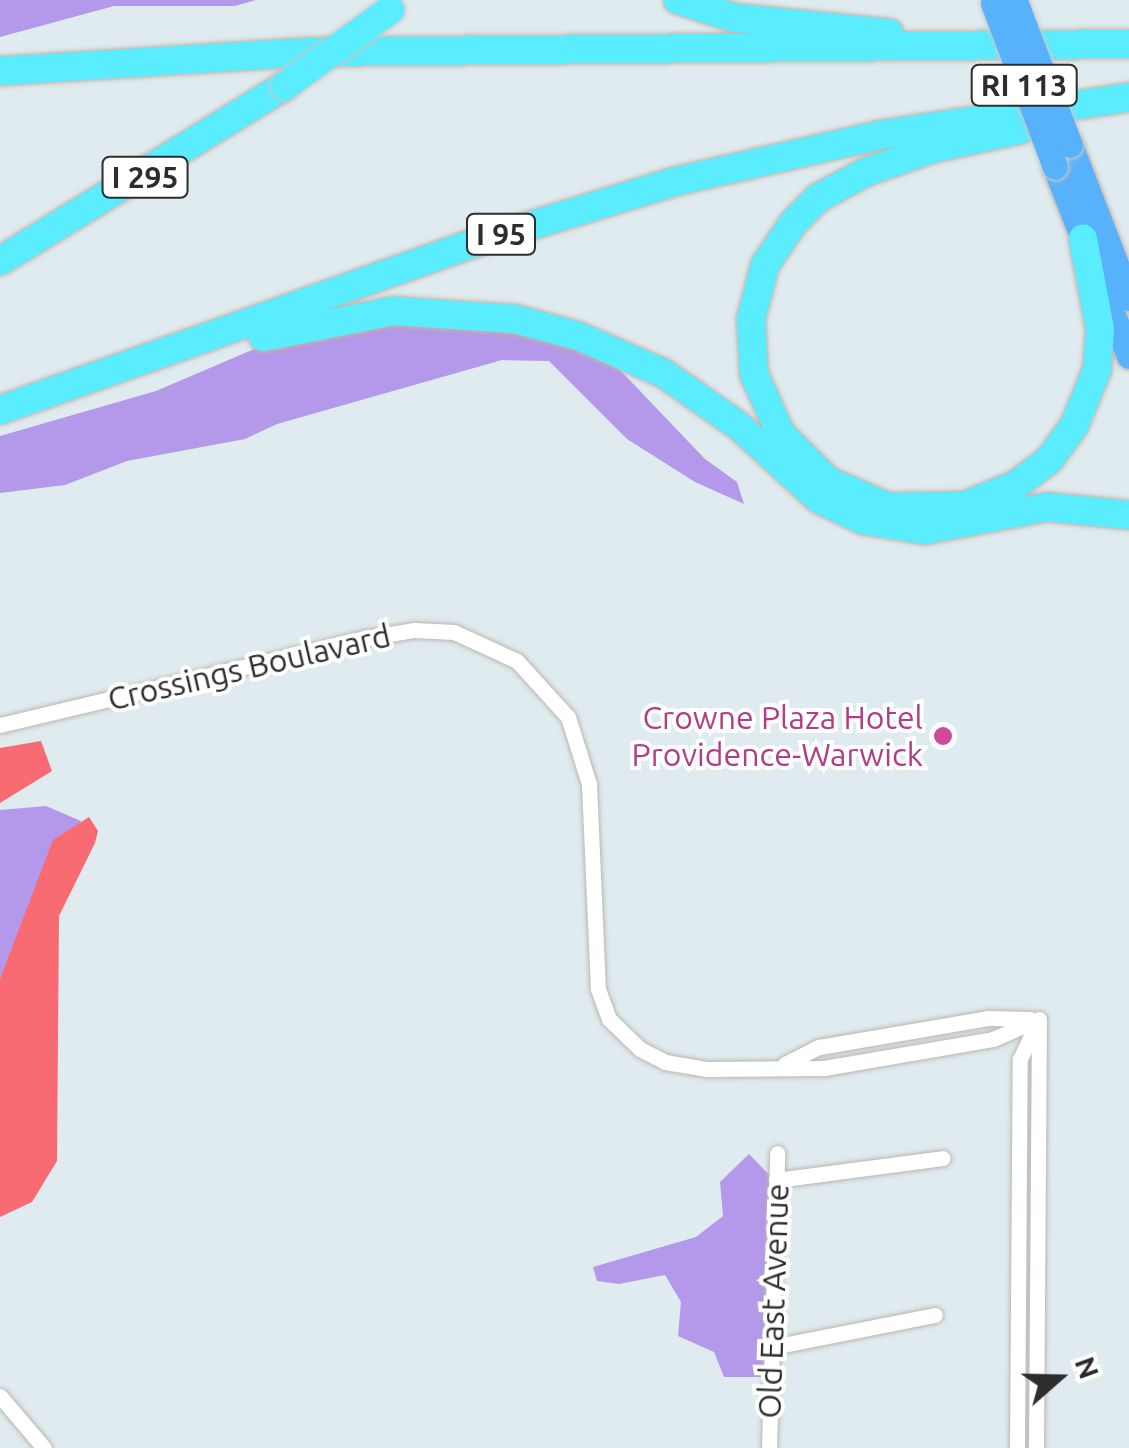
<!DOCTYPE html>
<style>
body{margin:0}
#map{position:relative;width:1129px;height:1448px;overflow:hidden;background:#dfebef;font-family:Ubuntu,sans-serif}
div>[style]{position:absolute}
.green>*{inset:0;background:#b498e9}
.water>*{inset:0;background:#f86b72}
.roads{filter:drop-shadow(0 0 2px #bdb6af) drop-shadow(0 0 2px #bdb6af)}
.street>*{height:15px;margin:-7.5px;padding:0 7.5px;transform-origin:7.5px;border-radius:7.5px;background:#fff}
.primary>*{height:25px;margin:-12.5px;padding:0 12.5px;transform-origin:12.5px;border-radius:12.5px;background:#58b2fb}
.highway>*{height:28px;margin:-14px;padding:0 14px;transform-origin:14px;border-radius:14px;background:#5aecff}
.bridges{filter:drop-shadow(0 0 2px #c8c8c8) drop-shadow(0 0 2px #c8c8c8)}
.primary-bridge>*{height:25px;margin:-12.5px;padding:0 12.5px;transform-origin:12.5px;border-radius:12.5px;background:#58b2fb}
.highway-bridge>*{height:28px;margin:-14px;padding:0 14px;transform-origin:14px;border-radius:14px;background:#5aecff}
.dots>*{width:28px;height:28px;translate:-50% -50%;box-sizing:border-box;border:5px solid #fff;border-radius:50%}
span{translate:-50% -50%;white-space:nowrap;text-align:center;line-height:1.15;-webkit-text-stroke:8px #fff;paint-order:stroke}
.shield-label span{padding:2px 8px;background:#fff;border:2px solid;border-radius:8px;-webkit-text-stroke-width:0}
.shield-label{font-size:30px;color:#2d2d2d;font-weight:700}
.street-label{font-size:32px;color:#2d2d2d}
.hotel-label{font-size:32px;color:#b23c85}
.right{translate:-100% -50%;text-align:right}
.north{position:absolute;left:1009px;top:1328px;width:100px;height:100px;-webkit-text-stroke:8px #fff;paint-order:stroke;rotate:70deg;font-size:28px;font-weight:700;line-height:40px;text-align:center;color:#2d2d2d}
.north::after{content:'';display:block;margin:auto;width:35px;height:45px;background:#2d2d2d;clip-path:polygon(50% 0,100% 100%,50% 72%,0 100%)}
</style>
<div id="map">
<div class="green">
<i style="clip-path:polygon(0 0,256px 0,235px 6px,114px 6px,0 37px)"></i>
<i style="clip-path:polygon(427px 314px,598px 347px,705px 459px,737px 482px,744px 504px,695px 482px,627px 439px,549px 361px,502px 360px,277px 424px,245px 439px,127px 461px,65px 485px,0 493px,0 436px,156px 391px,285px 336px)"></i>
<i style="clip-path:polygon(46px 806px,81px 821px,0 979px,0 810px)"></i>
<i style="clip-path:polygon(749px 1154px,778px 1184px,772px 1377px,724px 1377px,714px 1352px,678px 1336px,681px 1302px,665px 1275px,619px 1284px,597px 1281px,593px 1267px,696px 1237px,723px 1216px,720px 1182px)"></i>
</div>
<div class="water">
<i style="clip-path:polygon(41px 741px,52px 771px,0 803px,0 748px)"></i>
<i style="clip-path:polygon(89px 817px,98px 831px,95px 843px,59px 916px,57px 1161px,32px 1202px,0 1217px,0 979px,53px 840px)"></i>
</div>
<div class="roads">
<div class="street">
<i style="left:0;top:725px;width:376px;rotate:-13.4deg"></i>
<i style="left:366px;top:638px;width:49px;rotate:-9.5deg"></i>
<i style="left:414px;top:630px;width:40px;rotate:2.9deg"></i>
<i style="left:454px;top:632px;width:69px;rotate:24.7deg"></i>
<i style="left:517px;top:661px;width:76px;rotate:47.7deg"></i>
<i style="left:568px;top:717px;width:70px;rotate:72.6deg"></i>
<i style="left:589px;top:784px;width:205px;rotate:87.5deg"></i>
<i style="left:598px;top:989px;width:32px;rotate:70deg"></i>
<i style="left:609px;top:1019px;width:43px;rotate:44.1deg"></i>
<i style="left:640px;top:1049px;width:28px;rotate:27deg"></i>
<i style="left:665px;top:1062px;width:43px;rotate:9.5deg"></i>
<i style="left:707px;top:1069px;width:117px;rotate:-0.5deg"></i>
<i style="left:824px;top:1068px;width:171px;rotate:-9.7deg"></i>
<i style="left:993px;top:1039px;width:50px;rotate:-23.5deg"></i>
<i style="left:785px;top:1064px;width:38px;rotate:-27deg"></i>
<i style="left:819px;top:1047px;width:171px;rotate:-9.7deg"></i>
<i style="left:988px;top:1018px;width:42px;rotate:1.4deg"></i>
<i style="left:776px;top:1180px;width:168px;rotate:-7.5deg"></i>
<i style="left:773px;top:1347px;width:165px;rotate:-11.2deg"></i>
<i style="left:0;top:1396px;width:68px;rotate:49.8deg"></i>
<i style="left:769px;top:1448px;width:295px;rotate:-88.4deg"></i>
<i style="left:1017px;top:1448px;width:389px;rotate:-89.6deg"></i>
<i style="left:1020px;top:1059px;width:44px;rotate:-64.6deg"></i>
<i style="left:1036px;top:1448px;width:426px;rotate:-89.6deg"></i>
</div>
<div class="primary">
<i style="left:1070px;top:145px;width:164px;rotate:68.9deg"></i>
<i style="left:1055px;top:167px;width:203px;rotate:68.6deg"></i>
</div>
<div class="highway">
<i style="left:678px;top:0;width:60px;rotate:17.5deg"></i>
<i style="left:735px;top:18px;width:155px;rotate:5.6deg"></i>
<i style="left:0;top:71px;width:313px;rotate:-3.5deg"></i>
<i style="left:312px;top:52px;width:817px;rotate:-0.56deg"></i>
<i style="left:1022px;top:129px;width:90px;rotate:167.8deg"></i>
<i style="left:934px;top:148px;width:72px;rotate:160.6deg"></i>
<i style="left:866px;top:172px;width:55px;rotate:151.6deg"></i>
<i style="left:818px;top:198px;width:34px;rotate:135deg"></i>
<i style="left:794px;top:222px;width:52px;rotate:124deg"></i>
<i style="left:765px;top:265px;width:56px;rotate:104.5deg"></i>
<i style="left:751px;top:319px;width:55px;rotate:86.9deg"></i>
<i style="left:754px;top:374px;width:66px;rotate:65.8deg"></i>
<i style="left:781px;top:434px;width:66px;rotate:45deg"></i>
<i style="left:828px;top:481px;width:65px;rotate:23.4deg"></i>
<i style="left:888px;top:507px;width:76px;rotate:-0.8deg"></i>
<i style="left:964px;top:506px;width:56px;rotate:-22deg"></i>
<i style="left:1016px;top:485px;width:41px;rotate:-37.1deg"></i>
<i style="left:1049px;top:460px;width:42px;rotate:-53.7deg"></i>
<i style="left:1074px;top:426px;width:61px;rotate:-67.7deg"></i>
<i style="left:1097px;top:370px;width:41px;rotate:-85.8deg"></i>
<i style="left:1100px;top:329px;width:92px;rotate:-100.7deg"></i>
<i style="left:0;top:261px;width:334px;rotate:-31.6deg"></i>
<i style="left:263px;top:337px;width:133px;rotate:-11.3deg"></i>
<i style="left:393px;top:311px;width:122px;rotate:3.8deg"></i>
<i style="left:515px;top:319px;width:65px;rotate:15.1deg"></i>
<i style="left:578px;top:336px;width:93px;rotate:23.5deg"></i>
<i style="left:663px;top:373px;width:93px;rotate:34.9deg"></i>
<i style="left:739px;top:426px;width:108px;rotate:42.4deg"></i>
<i style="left:819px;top:499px;width:49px;rotate:25.5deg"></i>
<i style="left:863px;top:520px;width:63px;rotate:9.2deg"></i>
<i style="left:925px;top:530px;width:124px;rotate:-10.7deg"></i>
<i style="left:1047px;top:507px;width:82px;rotate:5.6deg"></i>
<i style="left:0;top:410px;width:506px;rotate:-19.4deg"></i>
<i style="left:477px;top:242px;width:209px;rotate:-17deg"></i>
<i style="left:677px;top:181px;width:207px;rotate:-12.8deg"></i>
<i style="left:879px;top:135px;width:253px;rotate:-8.6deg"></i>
</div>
</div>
<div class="bridges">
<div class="primary-bridge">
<i style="left:1015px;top:1px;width:154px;rotate:69.1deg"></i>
<i style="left:993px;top:3px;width:175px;rotate:69.3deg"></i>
</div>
<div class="highway-bridge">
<i style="left:285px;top:86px;width:130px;rotate:-35.9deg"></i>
</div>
</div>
<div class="dots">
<i style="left:943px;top:736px;background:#d1479c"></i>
</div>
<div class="shield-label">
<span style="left:1024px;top:85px">RI 113</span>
<span style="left:145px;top:177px">I 295</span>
<span style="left:501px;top:234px">I 95</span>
</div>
<div class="street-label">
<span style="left:249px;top:667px;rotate:-13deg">Crossings Boulavard</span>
<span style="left:773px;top:1301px;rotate:-88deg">Old East Avenue</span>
</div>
<div class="hotel-label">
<span class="right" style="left:923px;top:736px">Crowne Plaza Hotel<br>Providence-Warwick</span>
</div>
<div class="north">N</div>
</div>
